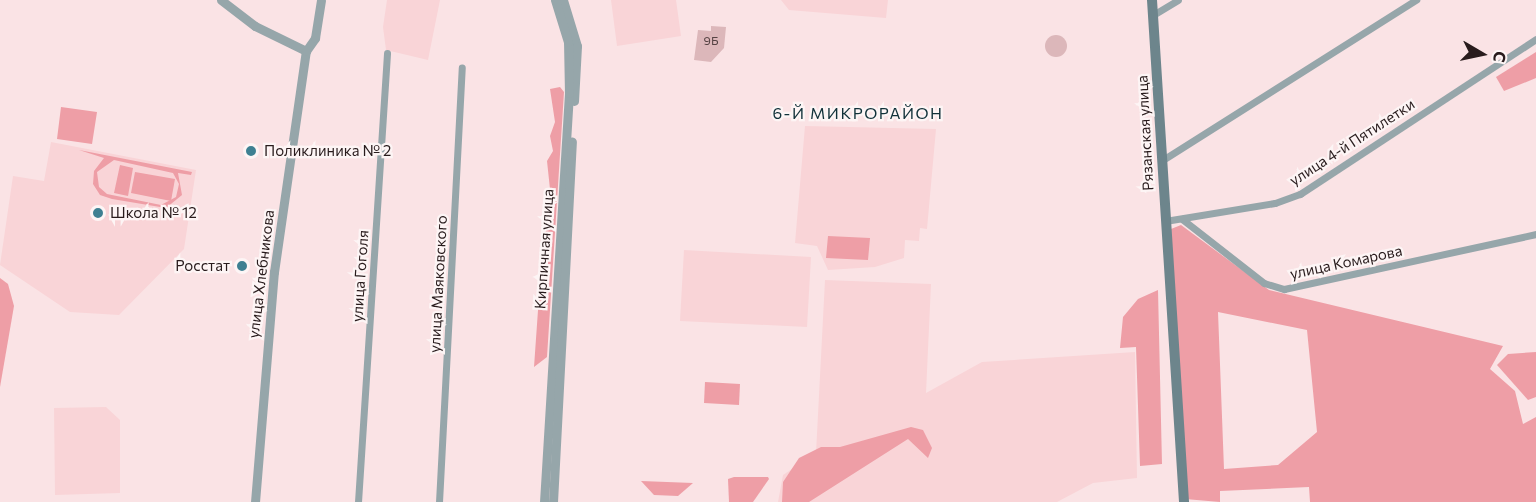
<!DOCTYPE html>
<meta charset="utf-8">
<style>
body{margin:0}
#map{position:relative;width:1536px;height:502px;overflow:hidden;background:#fae3e5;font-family:Commissioner,sans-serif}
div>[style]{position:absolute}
.built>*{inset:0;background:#f9d4d7}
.green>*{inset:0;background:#ee9ea6}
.building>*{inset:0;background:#dcb7ba}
.round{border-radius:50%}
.minor>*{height:7px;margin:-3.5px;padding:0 3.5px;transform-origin:3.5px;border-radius:3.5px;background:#96a6aa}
.tertiary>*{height:9px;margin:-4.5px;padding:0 4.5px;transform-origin:4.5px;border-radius:4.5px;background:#96a6aa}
.secondary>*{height:10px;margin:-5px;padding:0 5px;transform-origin:5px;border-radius:5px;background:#6d858c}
.dots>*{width:16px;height:16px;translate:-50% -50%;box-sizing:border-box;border:3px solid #fdf5f5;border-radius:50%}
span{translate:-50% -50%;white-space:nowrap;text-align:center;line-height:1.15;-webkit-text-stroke:4.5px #fdf5f5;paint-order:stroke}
.number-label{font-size:12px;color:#564344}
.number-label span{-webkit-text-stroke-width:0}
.street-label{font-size:15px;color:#291c1d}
.poi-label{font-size:15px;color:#291c1d}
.left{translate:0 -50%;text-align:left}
.right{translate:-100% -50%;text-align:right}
.neighbourhood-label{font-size:16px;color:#113139;letter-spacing:1.5px}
.north{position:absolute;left:1452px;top:24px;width:60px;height:60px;-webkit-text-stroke:4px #fdf5f5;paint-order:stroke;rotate:99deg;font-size:16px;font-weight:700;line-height:24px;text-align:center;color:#291c1d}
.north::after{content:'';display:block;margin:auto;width:21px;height:27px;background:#291c1d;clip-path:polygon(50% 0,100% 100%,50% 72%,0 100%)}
</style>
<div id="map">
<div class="built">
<i style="clip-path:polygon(387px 0,440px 0,428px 60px,386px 50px,383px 27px)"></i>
<i style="clip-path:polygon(611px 0,676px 0,681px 36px,617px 46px)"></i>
<i style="clip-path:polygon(781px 0,888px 0,886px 18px,789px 10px)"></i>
<i style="clip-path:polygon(805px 126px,936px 129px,927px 229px,920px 228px,919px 241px,905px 240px,904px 258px,875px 267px,828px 270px,817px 246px,795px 243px)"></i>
<i style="clip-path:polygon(51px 142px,196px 170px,184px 249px,119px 315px,70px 312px,0 265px,13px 176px,44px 181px)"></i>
<i style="clip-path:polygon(684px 250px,811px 257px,807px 327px,680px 321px)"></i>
<i style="clip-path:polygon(825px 280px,931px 284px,926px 393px,982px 362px,1135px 352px,1137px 478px,1093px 483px,1057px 502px,778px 502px,783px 475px,816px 453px)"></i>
<i style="clip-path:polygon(106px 407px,120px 420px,120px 493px,55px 495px,54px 408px)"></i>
</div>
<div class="green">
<i style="clip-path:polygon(1536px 52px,1536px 78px,1504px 91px,1496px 77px)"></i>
<i style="clip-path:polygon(560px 87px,564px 92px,547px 357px,534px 367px,539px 296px,549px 278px,545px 220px,552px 208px,547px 161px,553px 151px,550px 136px,555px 122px,550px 89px)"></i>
<i style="clip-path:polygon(61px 107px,97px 112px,92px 144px,57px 139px)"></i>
<i style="clip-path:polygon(evenodd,79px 150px,192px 172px,191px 175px,178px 173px,182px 195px,166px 208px,112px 199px,100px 195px,93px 184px,94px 171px,104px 158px,79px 150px,114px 160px,173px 173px,179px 184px,176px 197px,161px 205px,107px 194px,99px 187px,97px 172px,114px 160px)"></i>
<i style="clip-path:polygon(120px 165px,133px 168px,128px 196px,114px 193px)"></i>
<i style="clip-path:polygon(135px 172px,175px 179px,171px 201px,131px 193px)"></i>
<i style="clip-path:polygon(evenodd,1181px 225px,1269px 290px,1503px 346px,1490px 369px,1515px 391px,1523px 424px,1536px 417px,1536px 502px,1310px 502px,1309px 487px,1220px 491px,1220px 502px,1185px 499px,1171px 229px,1181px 225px,1218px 312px,1307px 330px,1317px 432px,1278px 465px,1224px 469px,1218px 312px)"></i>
<i style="clip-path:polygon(828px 236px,870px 238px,868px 260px,826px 258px)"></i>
<i style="clip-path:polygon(0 278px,8px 284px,14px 306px,0 387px)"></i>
<i style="clip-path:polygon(1158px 290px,1162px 464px,1140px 466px,1136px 347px,1120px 348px,1123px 317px,1138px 299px)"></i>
<i style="clip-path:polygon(1536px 352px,1536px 397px,1528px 400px,1497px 365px,1508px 354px)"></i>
<i style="clip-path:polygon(705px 382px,740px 384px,739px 405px,704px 403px)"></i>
<i style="clip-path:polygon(911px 427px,923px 430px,932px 448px,928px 458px,908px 439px,809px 502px,782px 502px,783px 482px,799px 458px,821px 447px,840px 447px)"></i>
<i style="clip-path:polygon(734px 477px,768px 477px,769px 479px,753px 502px,729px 502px,728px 479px)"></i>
<i style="clip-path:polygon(641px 481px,693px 483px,678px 496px,654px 495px)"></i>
</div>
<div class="building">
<i style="clip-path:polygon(711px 26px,726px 27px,724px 48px,711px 62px,694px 60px,698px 30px,711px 31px)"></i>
<i class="round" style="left:1045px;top:35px;width:22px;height:22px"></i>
</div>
<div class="minor">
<i style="left:1153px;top:15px;width:29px;rotate:-31deg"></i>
<i style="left:1161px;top:161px;width:302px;rotate:-32.3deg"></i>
<i style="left:1182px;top:219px;width:104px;rotate:38deg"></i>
<i style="left:1264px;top:283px;width:21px;rotate:17deg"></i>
<i style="left:1284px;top:289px;width:258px;rotate:-12.3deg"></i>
<i style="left:1165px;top:221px;width:111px;rotate:-9.3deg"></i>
<i style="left:1275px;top:203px;width:27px;rotate:-20deg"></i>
<i style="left:1300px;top:194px;width:282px;rotate:-33.3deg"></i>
<i style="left:358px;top:502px;width:450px;rotate:-86.3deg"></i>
<i style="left:439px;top:502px;width:435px;rotate:-87deg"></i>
</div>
<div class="tertiary">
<i style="left:221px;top:0;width:43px;rotate:37.4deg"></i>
<i style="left:255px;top:26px;width:57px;rotate:26.1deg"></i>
<i style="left:563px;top:0;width:48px;rotate:73.1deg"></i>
<i style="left:577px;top:46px;width:55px;rotate:93.1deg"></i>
<i style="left:255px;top:502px;width:231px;rotate:-85.3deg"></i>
<i style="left:274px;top:272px;width:223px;rotate:-81.8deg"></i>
<i style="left:306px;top:51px;width:16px;rotate:-55deg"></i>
<i style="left:315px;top:38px;width:38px;rotate:-81deg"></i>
<i style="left:544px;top:502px;width:410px;rotate:-86.5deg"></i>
<i style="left:569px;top:93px;width:51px;rotate:-91.1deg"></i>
<i style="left:568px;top:42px;width:44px;rotate:-107.2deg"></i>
<i style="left:553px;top:502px;width:361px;rotate:-87deg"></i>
</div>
<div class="secondary">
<i style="left:1152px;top:0;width:503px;rotate:86.35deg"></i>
</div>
<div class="dots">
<i style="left:251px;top:151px;background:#3e8092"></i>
<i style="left:98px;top:213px;background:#3e8092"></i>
<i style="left:242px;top:266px;background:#3e8092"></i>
</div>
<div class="number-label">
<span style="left:711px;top:41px">9Б</span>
</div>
<div class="street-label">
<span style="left:1145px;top:133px;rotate:-93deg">Рязанская улица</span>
<span style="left:1352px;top:142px;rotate:-33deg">улица 4-й Пятилетки</span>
<span style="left:544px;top:249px;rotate:-86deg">Кирпичная улица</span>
<span style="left:1346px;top:262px;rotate:-12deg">улица Комарова</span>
<span style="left:261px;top:274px;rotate:-83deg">улица Хлебникова</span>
<span style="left:360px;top:276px;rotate:-86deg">улица Гоголя</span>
<span style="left:438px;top:284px;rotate:-87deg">улица Маяковского</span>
</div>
<div class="poi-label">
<span class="left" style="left:264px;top:151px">Поликлиника № 2</span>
<span class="left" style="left:110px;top:213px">Школа № 12</span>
<span class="right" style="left:230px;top:266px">Росстат</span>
</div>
<div class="neighbourhood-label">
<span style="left:858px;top:113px">6-Й МИКРОРАЙОН</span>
</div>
<div class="north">С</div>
</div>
